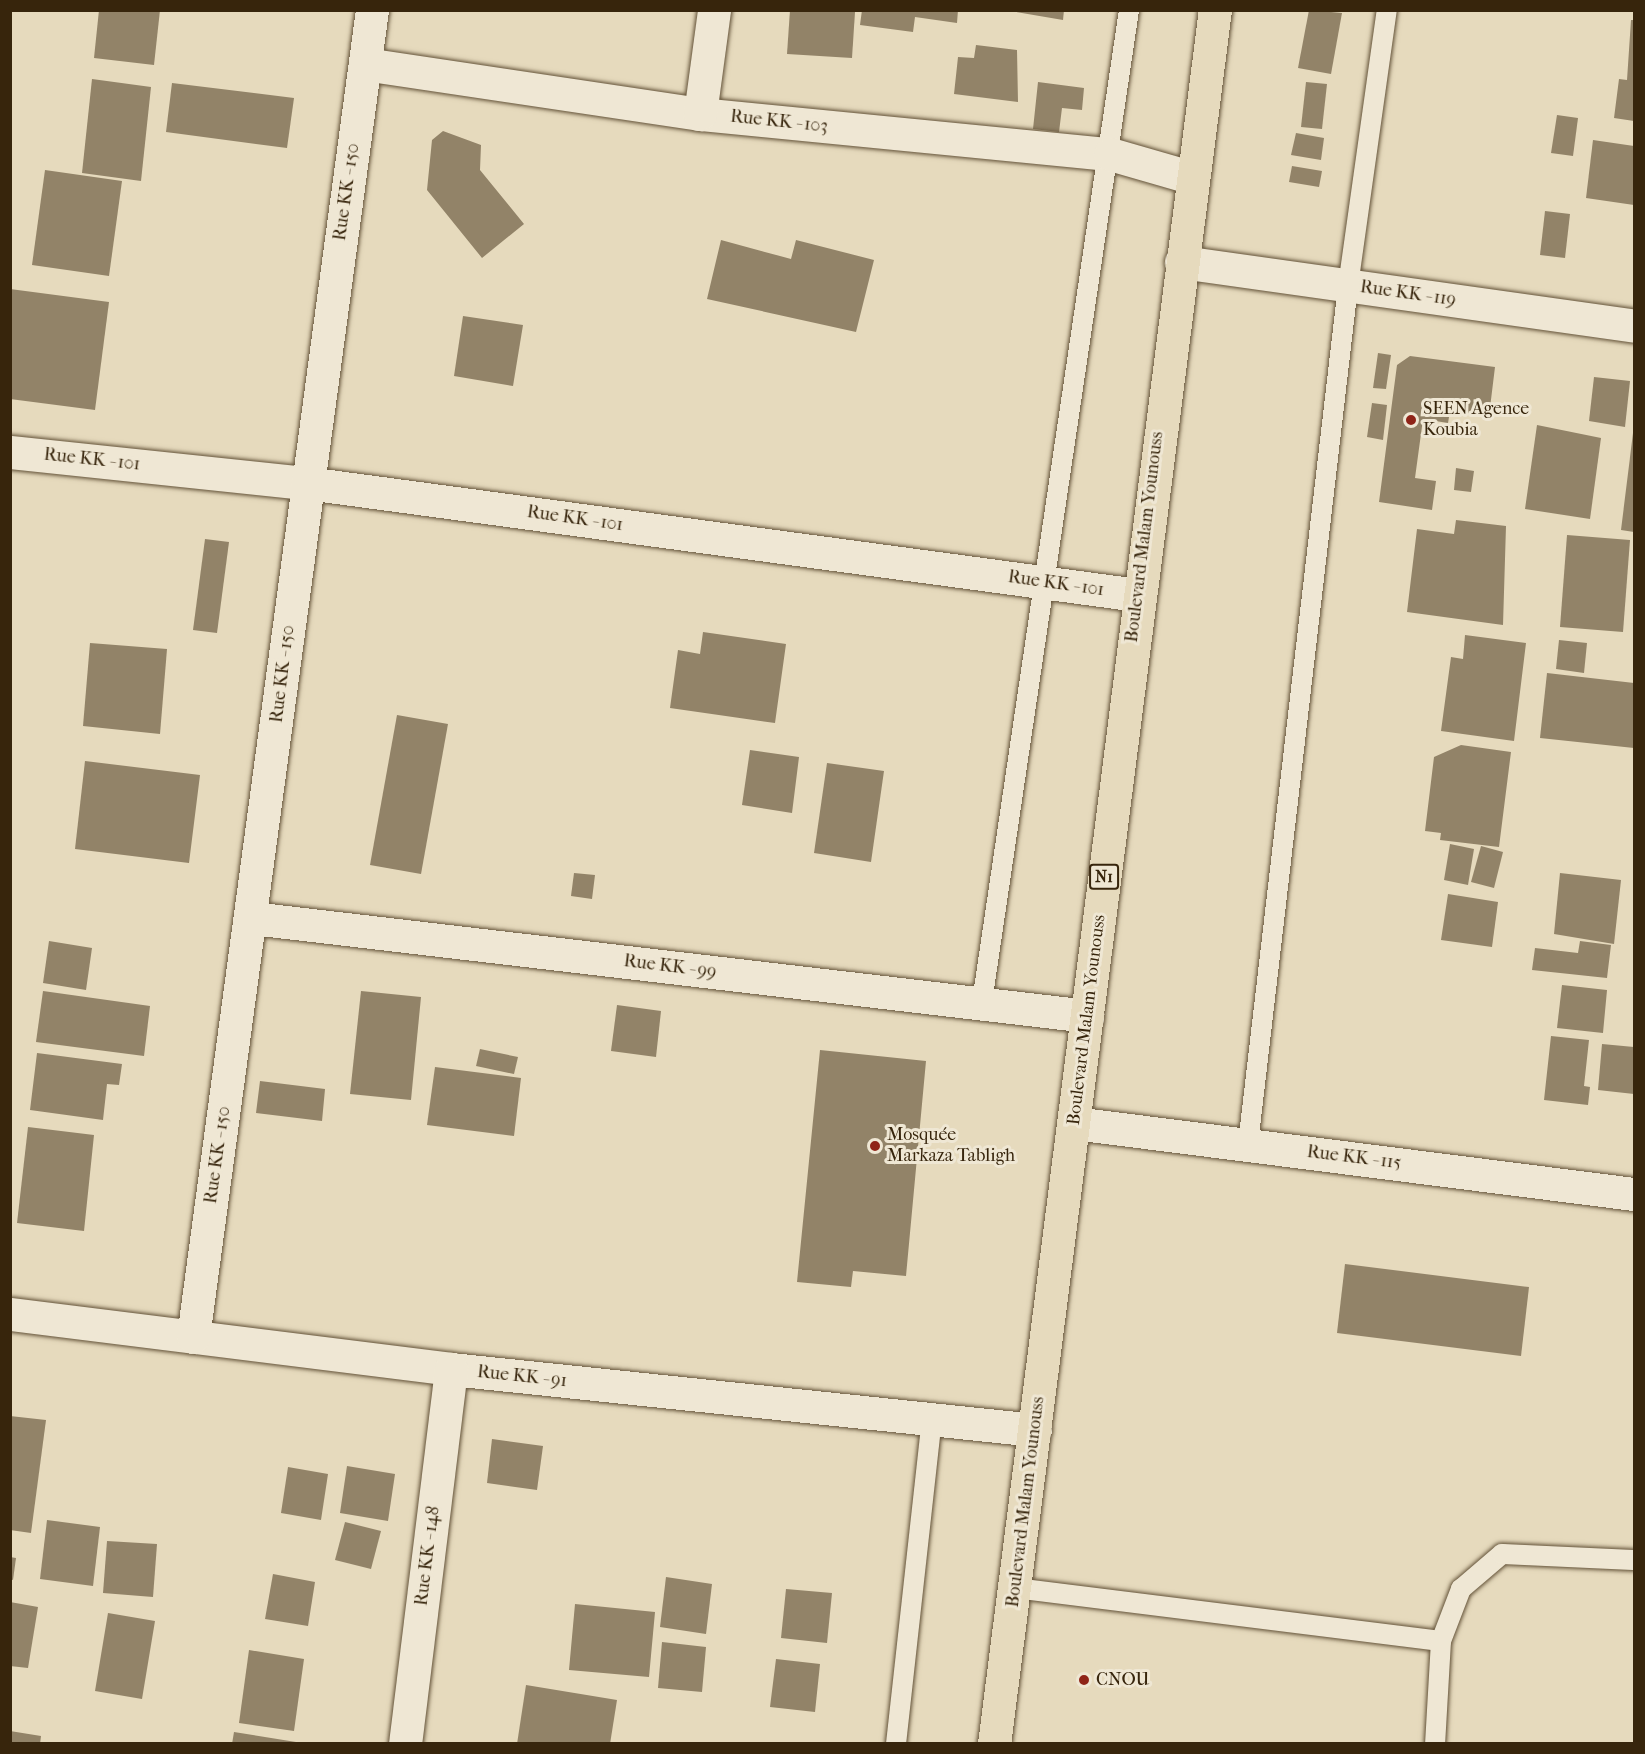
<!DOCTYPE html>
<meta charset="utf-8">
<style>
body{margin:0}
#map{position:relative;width:1645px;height:1754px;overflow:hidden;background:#e6dabd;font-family:"IM FELL French Canon",serif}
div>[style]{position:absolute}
.building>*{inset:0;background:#928368}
.roads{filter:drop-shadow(0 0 2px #635238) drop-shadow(0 0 2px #635238)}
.service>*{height:20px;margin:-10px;padding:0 10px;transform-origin:10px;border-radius:10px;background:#efe7d4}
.minor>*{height:33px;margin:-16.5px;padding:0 16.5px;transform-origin:16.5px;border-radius:16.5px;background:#efe7d4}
.primary>*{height:33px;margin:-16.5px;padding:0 16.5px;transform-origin:16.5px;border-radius:16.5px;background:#e6dabd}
.dots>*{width:16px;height:16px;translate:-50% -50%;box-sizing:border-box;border:3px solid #efe7d4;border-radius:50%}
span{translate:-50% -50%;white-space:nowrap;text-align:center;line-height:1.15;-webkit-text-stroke:6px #efe7d4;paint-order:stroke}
.shield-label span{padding:2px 4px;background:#efe7d4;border:2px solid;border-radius:4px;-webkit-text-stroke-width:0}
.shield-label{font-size:16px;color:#37250c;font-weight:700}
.street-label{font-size:18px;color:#37250c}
.poi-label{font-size:18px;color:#37250c}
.left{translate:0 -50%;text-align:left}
.frame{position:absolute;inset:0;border:12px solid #37250c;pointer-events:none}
</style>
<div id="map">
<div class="building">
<i style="clip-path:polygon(99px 10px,160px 10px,154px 65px,94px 58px)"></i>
<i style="clip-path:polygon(790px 10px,855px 12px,852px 58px,787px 54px)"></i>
<i style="clip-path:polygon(862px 10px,958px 10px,957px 23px,915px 17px,913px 32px,860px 25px)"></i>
<i style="clip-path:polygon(1004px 10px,1064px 10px,1063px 20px)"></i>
<i style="clip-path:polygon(1309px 10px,1342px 13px,1331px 74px,1298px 68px)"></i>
<i style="clip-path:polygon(1631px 20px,1634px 20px,1634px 121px,1614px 118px,1619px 79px,1627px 80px)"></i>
<i style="clip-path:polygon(976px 45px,1017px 50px,1018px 102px,954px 94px,958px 57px,974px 58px)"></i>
<i style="clip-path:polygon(92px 79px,151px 87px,141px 181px,82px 173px)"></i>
<i style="clip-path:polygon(1038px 82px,1084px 88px,1082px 110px,1062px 108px,1059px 132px,1033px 129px)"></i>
<i style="clip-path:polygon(1306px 82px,1327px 84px,1322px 129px,1301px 127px)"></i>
<i style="clip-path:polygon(172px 83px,294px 98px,287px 148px,166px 132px)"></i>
<i style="clip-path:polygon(1557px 115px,1578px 118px,1573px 156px,1551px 153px)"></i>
<i style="clip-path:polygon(443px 131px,481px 145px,480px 170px,524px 224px,482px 258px,427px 190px,432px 140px)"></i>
<i style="clip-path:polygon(1296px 133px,1324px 138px,1321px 160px,1291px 155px)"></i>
<i style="clip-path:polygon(1593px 140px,1634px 146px,1634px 205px,1586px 198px)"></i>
<i style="clip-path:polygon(1292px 166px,1322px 171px,1319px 187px,1289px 182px)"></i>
<i style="clip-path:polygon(45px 170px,122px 181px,109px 276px,32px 265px)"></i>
<i style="clip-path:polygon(1545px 211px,1570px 214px,1565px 258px,1540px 255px)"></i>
<i style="clip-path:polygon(721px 240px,791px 259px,796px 240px,874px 260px,856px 332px,707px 299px)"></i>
<i style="clip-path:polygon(10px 289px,109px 302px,95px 410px,10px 399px)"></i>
<i style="clip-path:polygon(463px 316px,523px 325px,513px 386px,454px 376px)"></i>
<i style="clip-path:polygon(1378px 353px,1391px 355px,1386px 389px,1373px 388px)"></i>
<i style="clip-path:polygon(1410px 356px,1495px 367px,1489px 416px,1450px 411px,1448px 423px,1423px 419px,1415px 478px,1436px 481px,1432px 510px,1379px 502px,1397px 365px)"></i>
<i style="clip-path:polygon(1594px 377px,1630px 381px,1625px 427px,1589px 421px)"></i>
<i style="clip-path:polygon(1372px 403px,1387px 405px,1383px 440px,1367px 437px)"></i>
<i style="clip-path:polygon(1537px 425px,1601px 438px,1590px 519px,1525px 509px)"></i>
<i style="clip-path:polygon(1633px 433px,1634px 433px,1634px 532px,1621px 530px)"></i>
<i style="clip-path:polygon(1456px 468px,1474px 471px,1471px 492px,1454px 490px)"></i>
<i style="clip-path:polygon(1456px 520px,1506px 526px,1503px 625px,1407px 612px,1417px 529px,1454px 534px)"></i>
<i style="clip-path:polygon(1567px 535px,1630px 540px,1623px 632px,1560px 627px)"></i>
<i style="clip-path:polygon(205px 539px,229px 542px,217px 633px,193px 630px)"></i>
<i style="clip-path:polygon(703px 632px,786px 644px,775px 723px,670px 708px,678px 650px,700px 654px)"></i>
<i style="clip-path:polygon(1465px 635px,1526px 643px,1514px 741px,1441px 731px,1451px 657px,1463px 659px)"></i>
<i style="clip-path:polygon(1559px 640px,1587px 643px,1584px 673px,1556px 669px)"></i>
<i style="clip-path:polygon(90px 643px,167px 649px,160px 734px,83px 726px)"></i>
<i style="clip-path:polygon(1547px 673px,1634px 683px,1634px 748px,1540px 738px)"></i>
<i style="clip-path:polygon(397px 715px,448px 724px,421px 874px,370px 865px)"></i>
<i style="clip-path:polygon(1461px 745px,1511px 752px,1499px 847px,1440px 840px,1441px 833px,1425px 831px,1434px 757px)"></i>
<i style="clip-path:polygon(750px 750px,799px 757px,792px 813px,742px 805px)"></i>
<i style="clip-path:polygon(85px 761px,200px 775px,189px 863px,75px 849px)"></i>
<i style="clip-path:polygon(827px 763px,884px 771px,871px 862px,814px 853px)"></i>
<i style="clip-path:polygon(1450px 844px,1474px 849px,1468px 885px,1444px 880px)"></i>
<i style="clip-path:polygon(1481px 846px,1503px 852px,1494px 888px,1471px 882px)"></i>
<i style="clip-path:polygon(574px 873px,595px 875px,592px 899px,571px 896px)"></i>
<i style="clip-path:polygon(1560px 873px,1621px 880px,1614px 944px,1554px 934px)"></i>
<i style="clip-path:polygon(1448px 894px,1498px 902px,1492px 947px,1441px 940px)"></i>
<i style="clip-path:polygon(49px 941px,92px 948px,86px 990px,43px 983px)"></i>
<i style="clip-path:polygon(1580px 941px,1611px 945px,1607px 978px,1532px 970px,1535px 948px,1578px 953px)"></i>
<i style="clip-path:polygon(1562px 985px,1607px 990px,1603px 1033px,1557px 1028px)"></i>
<i style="clip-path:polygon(43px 991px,150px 1006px,144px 1056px,36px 1042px)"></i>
<i style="clip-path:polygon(361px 991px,421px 997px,411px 1100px,350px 1094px)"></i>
<i style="clip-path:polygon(617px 1005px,661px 1011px,656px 1057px,611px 1051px)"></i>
<i style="clip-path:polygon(1551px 1036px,1589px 1040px,1584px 1086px,1590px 1087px,1588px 1105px,1544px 1100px)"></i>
<i style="clip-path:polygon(1602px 1044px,1634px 1047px,1634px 1094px,1598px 1090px)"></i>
<i style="clip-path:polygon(480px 1049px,518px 1057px,514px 1074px,476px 1066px)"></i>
<i style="clip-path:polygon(820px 1050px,926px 1061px,906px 1276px,853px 1271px,851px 1287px,797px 1282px)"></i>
<i style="clip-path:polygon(37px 1053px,122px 1064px,119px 1085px,107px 1084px,103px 1120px,30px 1110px)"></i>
<i style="clip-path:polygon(435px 1067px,521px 1078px,514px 1136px,427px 1125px)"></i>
<i style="clip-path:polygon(260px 1081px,325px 1089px,322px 1121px,256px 1113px)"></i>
<i style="clip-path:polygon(28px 1127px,94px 1135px,84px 1231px,17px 1223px)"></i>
<i style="clip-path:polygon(1345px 1264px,1529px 1287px,1521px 1356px,1337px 1333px)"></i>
<i style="clip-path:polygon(10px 1416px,46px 1420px,31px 1533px,10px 1530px)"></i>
<i style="clip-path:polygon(492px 1439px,543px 1446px,537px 1490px,487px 1483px)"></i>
<i style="clip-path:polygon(347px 1466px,395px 1474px,388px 1521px,340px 1513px)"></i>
<i style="clip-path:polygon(288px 1467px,328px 1474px,321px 1520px,281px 1513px)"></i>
<i style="clip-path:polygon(47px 1520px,100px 1527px,93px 1586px,40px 1579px)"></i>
<i style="clip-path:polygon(345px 1522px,381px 1531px,371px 1569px,335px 1560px)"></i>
<i style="clip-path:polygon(107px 1541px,157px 1544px,153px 1597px,103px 1593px)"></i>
<i style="clip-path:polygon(10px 1557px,16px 1558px,13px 1580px,10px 1579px)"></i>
<i style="clip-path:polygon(273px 1574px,315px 1582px,308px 1626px,265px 1619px)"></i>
<i style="clip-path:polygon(666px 1577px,712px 1584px,706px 1634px,660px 1627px)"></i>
<i style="clip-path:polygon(786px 1589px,832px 1593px,827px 1643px,781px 1638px)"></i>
<i style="clip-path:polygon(10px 1602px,38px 1607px,28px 1668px,10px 1666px)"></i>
<i style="clip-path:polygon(575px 1604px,655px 1612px,649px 1677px,569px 1670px)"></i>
<i style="clip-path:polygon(108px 1613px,155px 1621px,142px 1699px,95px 1691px)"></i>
<i style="clip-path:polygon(662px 1642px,706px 1647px,702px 1692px,658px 1688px)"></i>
<i style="clip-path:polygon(249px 1650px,304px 1659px,294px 1731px,239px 1723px)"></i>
<i style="clip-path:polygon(776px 1659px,820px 1664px,815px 1712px,770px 1707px)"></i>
<i style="clip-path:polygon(526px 1685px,617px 1700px,610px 1744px,517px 1744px)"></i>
<i style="clip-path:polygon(10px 1731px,41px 1736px,40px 1744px,10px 1744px)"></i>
<i style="clip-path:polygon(234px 1732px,296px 1742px,296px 1744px,232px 1744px)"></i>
</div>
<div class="roads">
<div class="service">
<i style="left:982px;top:1002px;width:1003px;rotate:-81.57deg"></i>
<i style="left:1248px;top:1144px;width:864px;rotate:-83.35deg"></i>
<i style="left:1348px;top:286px;width:279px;rotate:-82deg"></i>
<i style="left:1015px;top:1588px;width:429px;rotate:7.1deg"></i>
<i style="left:1441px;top:1641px;width:103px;rotate:93.3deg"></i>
<i style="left:1441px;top:1641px;width:56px;rotate:-69deg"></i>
<i style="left:1461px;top:1589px;width:54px;rotate:-40.5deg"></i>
<i style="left:1502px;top:1554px;width:132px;rotate:2.6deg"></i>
<i style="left:896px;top:1744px;width:327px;rotate:-83.7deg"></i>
</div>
<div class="minor">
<i style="left:365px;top:64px;width:339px;rotate:8.5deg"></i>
<i style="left:700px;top:114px;width:412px;rotate:5.6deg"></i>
<i style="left:1110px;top:154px;width:86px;rotate:16.1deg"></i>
<i style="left:700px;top:114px;width:105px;rotate:-82.3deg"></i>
<i style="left:1181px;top:262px;width:457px;rotate:8deg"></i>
<i style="left:10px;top:452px;width:299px;rotate:6deg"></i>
<i style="left:307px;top:483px;width:839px;rotate:7.68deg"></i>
<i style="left:252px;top:918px;width:841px;rotate:6.69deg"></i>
<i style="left:1074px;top:1123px;width:564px;rotate:7.23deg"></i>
<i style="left:10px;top:1314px;width:444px;rotate:7.1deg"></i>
<i style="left:451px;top:1369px;width:587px;rotate:5.96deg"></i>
<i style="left:193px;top:1337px;width:1339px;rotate:-82.32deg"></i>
<i style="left:405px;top:1744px;width:378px;rotate:-83deg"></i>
</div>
<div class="primary">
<i style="left:994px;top:1744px;width:1748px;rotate:-82.74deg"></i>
</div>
</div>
<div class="dots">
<i style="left:1411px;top:420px;background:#8f2418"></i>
<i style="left:875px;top:1146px;background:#8f2418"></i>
<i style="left:1084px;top:1680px;background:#8f2418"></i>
</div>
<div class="shield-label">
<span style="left:1104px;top:877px">N1</span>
</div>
<div class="street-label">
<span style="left:779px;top:122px;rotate:6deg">Rue KK - 103</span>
<span style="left:347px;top:192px;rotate:-82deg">Rue KK - 150</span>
<span style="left:1408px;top:294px;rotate:8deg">Rue KK - 119</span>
<span style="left:92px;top:460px;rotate:6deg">Rue KK - 101</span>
<span style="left:575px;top:519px;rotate:8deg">Rue KK - 101</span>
<span style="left:1145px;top:537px;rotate:-83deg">Boulevard Malam Younouss</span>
<span style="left:1056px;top:584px;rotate:8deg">Rue KK - 101</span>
<span style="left:283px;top:674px;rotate:-83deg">Rue KK - 150</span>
<span style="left:670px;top:967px;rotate:7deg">Rue KK - 99</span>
<span style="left:1087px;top:1020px;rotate:-83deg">Boulevard Malam Younouss</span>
<span style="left:218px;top:1155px;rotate:-82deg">Rue KK - 150</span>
<span style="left:1354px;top:1158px;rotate:7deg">Rue KK - 115</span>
<span style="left:522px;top:1377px;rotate:6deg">Rue KK - 91</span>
<span style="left:1026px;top:1502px;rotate:-83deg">Boulevard Malam Younouss</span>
<span style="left:428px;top:1556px;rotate:-83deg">Rue KK - 148</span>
</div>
<div class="poi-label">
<span class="left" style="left:1423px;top:420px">SEEN Agence<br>Koubia</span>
<span class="left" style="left:887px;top:1146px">Mosquée<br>Markaza Tabligh</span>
<span class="left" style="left:1096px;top:1680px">CNOU</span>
</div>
<div class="frame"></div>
</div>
